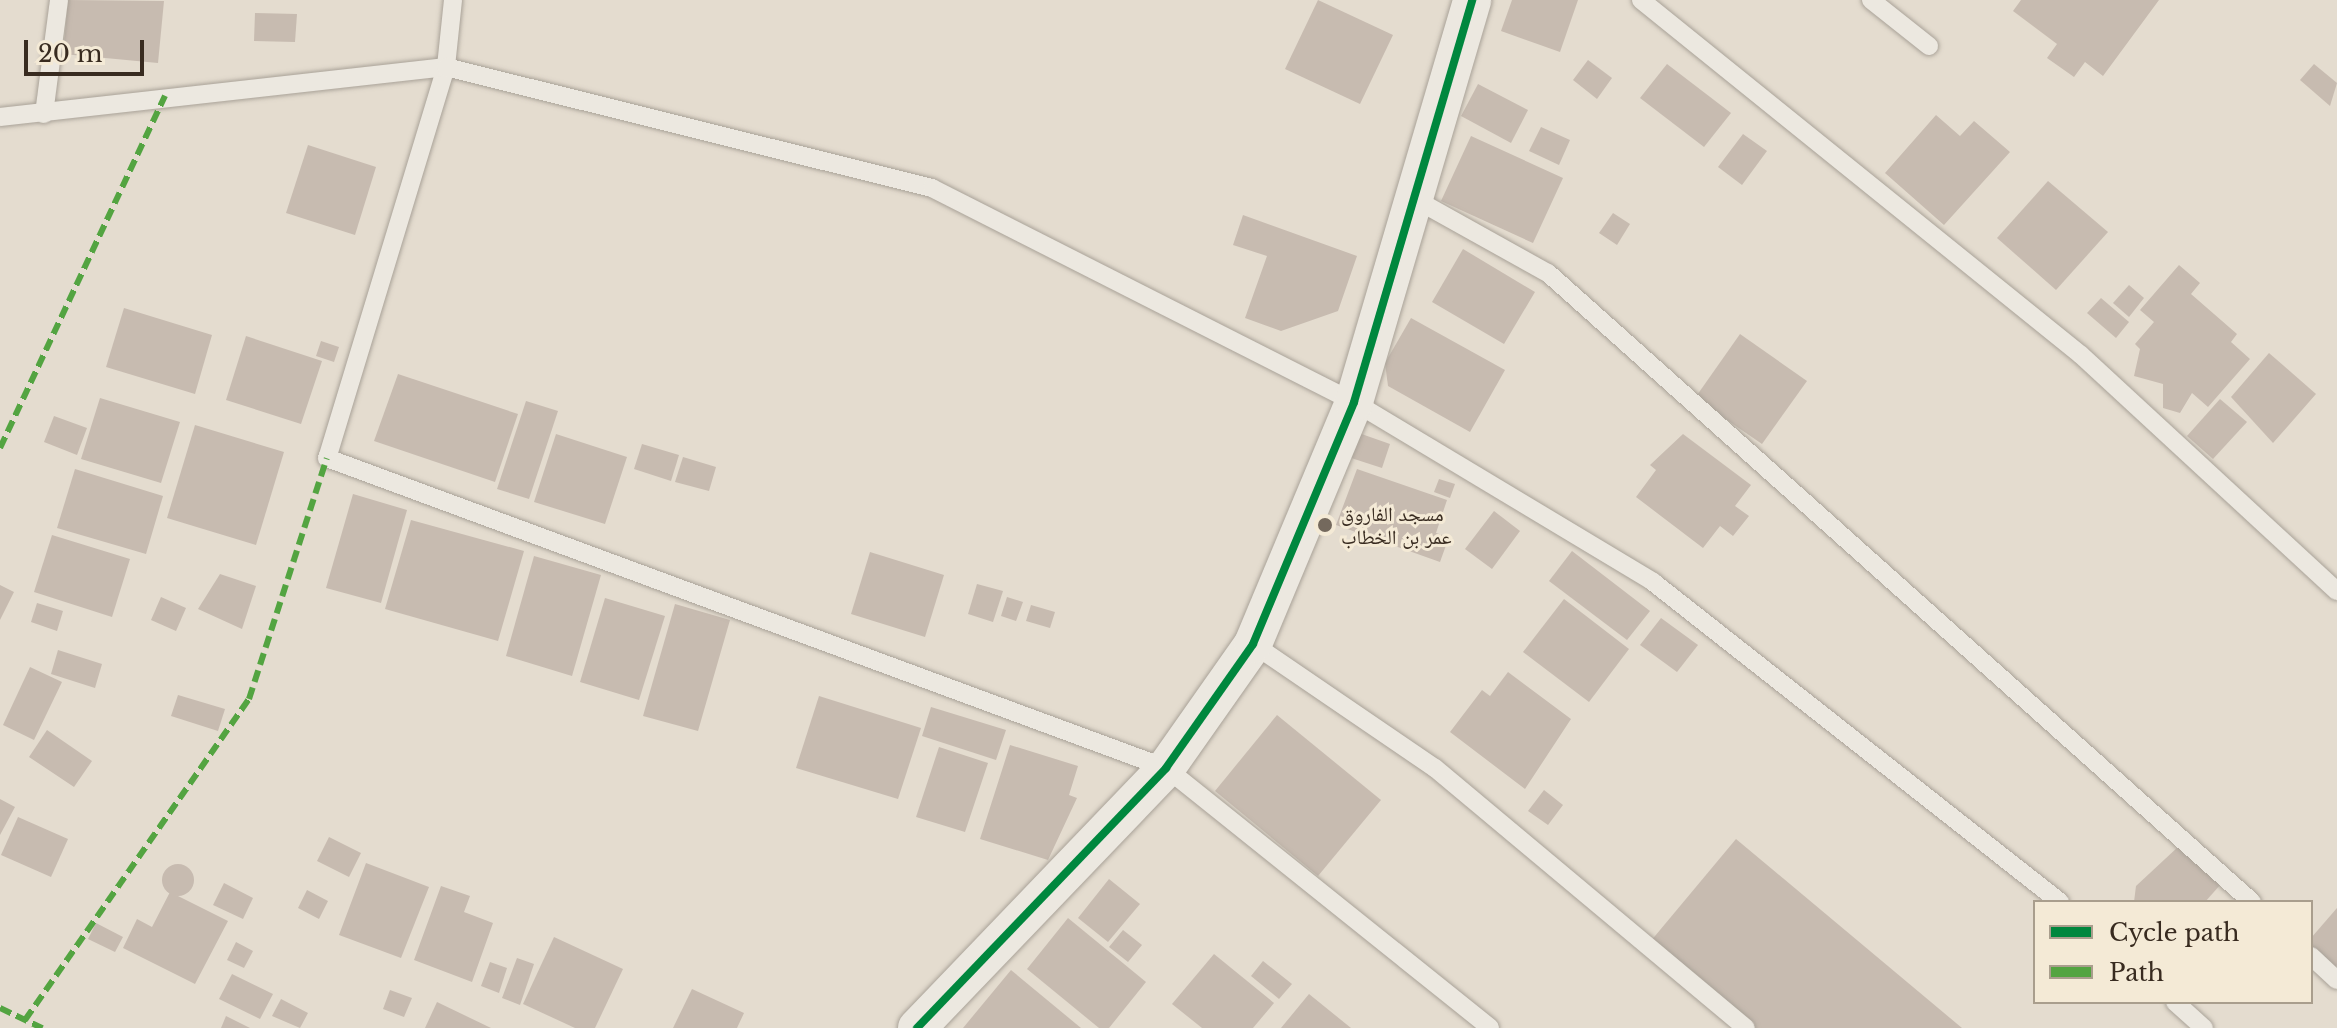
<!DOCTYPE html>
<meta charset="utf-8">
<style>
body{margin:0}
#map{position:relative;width:2337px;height:1028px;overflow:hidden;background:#e4dccf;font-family:"Libre Baskerville","Noto Naskh Arabic",serif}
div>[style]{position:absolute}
.building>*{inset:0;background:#c7bbb0}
.round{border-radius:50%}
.roads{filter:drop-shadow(0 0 2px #a9a298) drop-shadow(0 0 2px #a9a298)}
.service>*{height:18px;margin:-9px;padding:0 9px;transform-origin:9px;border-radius:9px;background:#ece8e0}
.minor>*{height:38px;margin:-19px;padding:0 19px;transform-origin:19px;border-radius:19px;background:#ece8e0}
.quiet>*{height:6px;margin-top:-3px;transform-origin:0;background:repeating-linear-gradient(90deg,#53a441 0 12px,transparent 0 18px)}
.cycleway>*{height:8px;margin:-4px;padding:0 4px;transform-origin:4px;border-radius:4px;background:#00873e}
.dots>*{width:22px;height:22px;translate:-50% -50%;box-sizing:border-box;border:4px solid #f4ead6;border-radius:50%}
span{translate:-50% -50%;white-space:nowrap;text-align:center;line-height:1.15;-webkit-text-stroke:6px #f4ead6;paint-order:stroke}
.poi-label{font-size:20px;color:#382b20}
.left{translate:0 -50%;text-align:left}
.legend{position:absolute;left:2033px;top:900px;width:280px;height:104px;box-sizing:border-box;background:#f4ead6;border:2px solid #a99e8d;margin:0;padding:10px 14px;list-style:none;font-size:24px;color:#382b20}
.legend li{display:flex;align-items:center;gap:16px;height:40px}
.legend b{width:40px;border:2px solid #a99e8d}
.scale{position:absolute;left:24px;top:40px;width:120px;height:36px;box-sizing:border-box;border:4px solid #382b20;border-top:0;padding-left:10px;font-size:24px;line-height:28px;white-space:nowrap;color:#382b20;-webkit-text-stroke:6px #f4ead6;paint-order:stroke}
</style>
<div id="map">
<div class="building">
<i style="clip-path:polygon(68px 0,164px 1px,158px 63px,63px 54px)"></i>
<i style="clip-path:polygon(1318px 0,1393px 35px,1360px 104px,1285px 69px)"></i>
<i style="clip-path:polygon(1512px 0,1578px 0,1560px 52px,1501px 31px)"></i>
<i style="clip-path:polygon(2021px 0,2159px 0,2103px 76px,2085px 62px,2074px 77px,2047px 58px,2057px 44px,2013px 11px)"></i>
<i style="clip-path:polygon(255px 13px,297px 14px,295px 42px,254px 41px)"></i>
<i style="clip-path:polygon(1588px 60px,1612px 78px,1597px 99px,1573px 80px)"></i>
<i style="clip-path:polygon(1667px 64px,1731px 113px,1704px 147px,1640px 98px)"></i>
<i style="clip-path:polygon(2314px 64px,2337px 83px,2330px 106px,2300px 80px)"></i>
<i style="clip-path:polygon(1478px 84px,1528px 110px,1511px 143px,1461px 116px)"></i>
<i style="clip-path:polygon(1936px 115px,1960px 136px,1974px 121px,2010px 152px,1944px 225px,1885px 173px)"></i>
<i style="clip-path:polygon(1541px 127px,1570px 140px,1559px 165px,1529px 151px)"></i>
<i style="clip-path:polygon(1743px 134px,1767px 151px,1742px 185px,1718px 167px)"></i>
<i style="clip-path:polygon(1471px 136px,1563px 178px,1533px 243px,1441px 201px)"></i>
<i style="clip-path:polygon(308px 145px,376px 167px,355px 235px,286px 213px)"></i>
<i style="clip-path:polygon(2048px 181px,2108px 232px,2056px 290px,1997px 238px)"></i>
<i style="clip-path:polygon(1613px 213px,1630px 224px,1617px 245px,1599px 233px)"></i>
<i style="clip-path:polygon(1243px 215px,1357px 256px,1338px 311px,1281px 331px,1245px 318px,1267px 256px,1233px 245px)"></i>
<i style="clip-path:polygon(1463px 249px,1535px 292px,1504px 344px,1432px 302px)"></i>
<i style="clip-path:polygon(2179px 265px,2200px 283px,2191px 294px,2237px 334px,2231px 342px,2250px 359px,2208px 407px,2192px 393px,2180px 413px,2163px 408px,2163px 384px,2134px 376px,2140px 349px,2135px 344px,2154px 322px,2140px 310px)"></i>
<i style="clip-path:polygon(2129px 285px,2144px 298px,2129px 317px,2113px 303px)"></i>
<i style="clip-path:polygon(2101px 298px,2129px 322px,2116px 338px,2087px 313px)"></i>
<i style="clip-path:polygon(124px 308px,212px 335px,195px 394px,106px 367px)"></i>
<i style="clip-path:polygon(1411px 318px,1505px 370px,1470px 432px,1388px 386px,1385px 363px)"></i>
<i style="clip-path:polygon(1740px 334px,1807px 381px,1762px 444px,1695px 398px)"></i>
<i style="clip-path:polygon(246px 336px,322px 361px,301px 424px,226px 400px)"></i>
<i style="clip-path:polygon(321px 341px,339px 347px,334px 362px,316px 356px)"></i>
<i style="clip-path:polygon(2269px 353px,2316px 394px,2273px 443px,2231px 397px)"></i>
<i style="clip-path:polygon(398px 374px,518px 414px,495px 482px,374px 441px)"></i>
<i style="clip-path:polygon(100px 398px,180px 422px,161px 483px,81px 459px)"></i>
<i style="clip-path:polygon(2220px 399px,2247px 422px,2213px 459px,2187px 436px)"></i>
<i style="clip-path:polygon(526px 401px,558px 411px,529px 499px,497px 489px)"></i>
<i style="clip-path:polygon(54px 416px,87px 428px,77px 455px,44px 442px)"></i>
<i style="clip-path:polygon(195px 425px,284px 452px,256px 545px,167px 518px)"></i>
<i style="clip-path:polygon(1353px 431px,1390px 444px,1382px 468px,1345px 456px)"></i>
<i style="clip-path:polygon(556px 434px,627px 457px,605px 524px,534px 502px)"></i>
<i style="clip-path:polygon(1683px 434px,1751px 485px,1735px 506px,1749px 516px,1733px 536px,1720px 526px,1703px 548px,1636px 497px,1656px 470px,1650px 465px)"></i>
<i style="clip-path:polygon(642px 444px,679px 455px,671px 481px,634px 469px)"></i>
<i style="clip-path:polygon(683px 457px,716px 467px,709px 491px,675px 482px)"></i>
<i style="clip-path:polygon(75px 469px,163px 496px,146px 554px,57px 528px)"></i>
<i style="clip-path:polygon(1357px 469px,1447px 500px,1436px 533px,1449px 537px,1440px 562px,1336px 525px)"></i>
<i style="clip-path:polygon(1439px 479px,1455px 484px,1450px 498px,1434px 492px)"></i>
<i style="clip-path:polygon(353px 494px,407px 510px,381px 603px,326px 588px)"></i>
<i style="clip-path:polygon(1494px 511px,1520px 531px,1492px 569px,1465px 549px)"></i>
<i style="clip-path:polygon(411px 520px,524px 551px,498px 641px,385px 609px)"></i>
<i style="clip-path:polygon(52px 535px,130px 559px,112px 617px,34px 592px)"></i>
<i style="clip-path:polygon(1572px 551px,1650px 611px,1627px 640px,1549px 581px)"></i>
<i style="clip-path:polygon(870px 552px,944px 575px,925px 637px,851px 614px)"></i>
<i style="clip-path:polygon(534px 556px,601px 575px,572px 676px,506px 656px)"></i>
<i style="clip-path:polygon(220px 574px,256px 586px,242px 629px,198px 609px)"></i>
<i style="clip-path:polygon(977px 584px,1003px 591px,993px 622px,968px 614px)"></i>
<i style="clip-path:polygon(0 585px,14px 592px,0 620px)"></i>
<i style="clip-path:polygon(161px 597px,186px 608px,176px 631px,151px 620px)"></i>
<i style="clip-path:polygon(1007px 597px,1023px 602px,1016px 621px,1001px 616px)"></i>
<i style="clip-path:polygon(605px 598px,665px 616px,639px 700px,580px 682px)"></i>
<i style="clip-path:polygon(1564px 599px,1629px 649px,1589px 702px,1523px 652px)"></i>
<i style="clip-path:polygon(37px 603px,63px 611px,57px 631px,31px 622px)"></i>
<i style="clip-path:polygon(675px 604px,730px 620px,698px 731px,643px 716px)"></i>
<i style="clip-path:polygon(1031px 605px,1055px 612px,1050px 628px,1026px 621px)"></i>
<i style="clip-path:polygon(1661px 618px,1698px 645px,1677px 672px,1640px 645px)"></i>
<i style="clip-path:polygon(58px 650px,102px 664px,95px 688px,51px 674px)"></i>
<i style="clip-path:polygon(30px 667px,62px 682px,34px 740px,3px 725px)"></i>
<i style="clip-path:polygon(1508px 672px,1571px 719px,1525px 789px,1450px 732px,1482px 690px,1490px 696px)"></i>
<i style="clip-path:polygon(178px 695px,225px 709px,218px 731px,171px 716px)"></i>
<i style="clip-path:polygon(819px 696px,921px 728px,898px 799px,796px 768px)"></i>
<i style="clip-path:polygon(931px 707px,1006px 730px,996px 760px,922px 736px)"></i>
<i style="clip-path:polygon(1277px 715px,1381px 800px,1318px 876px,1215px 791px)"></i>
<i style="clip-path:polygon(47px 730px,92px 761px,74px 787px,29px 757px)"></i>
<i style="clip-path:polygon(1010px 745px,1078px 766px,1069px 795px,1077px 798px,1048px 860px,980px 839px)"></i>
<i style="clip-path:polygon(939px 747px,988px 763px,965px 832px,916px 817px)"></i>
<i style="clip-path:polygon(1544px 790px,1563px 805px,1548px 825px,1528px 811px)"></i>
<i style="clip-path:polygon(0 799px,15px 807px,0 835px)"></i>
<i style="clip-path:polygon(18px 817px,68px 839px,51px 877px,1px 855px)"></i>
<i style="clip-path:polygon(329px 837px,361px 853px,349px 877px,317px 861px)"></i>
<i style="clip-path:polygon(1736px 839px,1962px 1028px,1754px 1028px,1650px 942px)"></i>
<i style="clip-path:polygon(2179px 846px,2221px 884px,2205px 902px,2134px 902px,2136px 886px)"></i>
<i style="clip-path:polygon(366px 863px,429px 887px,401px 958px,339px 935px)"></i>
<i class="round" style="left:162px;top:864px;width:32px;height:32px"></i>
<i style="clip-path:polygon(1109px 879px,1140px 904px,1108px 942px,1078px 918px)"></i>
<i style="clip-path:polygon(224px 883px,253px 898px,243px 919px,213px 905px)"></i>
<i style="clip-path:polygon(441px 886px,470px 896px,464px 912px,493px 923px,472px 982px,414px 960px)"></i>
<i style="clip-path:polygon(307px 890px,328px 901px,319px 919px,298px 908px)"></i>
<i style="clip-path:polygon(170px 892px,228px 921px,195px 984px,123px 948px,137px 919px,152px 927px)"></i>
<i style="clip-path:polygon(2337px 908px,2337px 965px,2335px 968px,2311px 947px,2311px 938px)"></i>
<i style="clip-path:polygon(1068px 918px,1146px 982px,1109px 1028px,1099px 1028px,1027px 969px)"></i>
<i style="clip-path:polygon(96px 923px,123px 937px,115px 952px,88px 939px)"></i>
<i style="clip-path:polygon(1123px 930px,1142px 945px,1128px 962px,1109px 947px)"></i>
<i style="clip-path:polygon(554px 937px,623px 969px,595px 1028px,575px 1028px,523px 1004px)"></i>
<i style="clip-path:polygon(236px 942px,253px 951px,244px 968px,227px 960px)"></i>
<i style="clip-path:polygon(1214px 954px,1274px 1003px,1253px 1028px,1202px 1028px,1172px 1004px)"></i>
<i style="clip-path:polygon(517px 958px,534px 964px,520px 1005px,502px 998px)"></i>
<i style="clip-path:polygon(1263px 961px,1292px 984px,1279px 999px,1251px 976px)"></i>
<i style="clip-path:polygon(490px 962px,507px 968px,499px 993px,481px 986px)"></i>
<i style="clip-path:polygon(1011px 970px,1081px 1028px,963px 1028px)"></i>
<i style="clip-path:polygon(232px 974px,273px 994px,260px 1019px,219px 999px)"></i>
<i style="clip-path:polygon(692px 989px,744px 1013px,737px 1028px,673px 1028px)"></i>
<i style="clip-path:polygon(390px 990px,412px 998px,404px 1017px,383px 1009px)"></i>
<i style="clip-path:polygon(1309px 994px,1351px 1028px,1281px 1028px)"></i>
<i style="clip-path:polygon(281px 999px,308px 1013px,300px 1028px,272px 1016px)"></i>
<i style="clip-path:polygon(437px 1002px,491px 1028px,425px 1028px)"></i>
<i style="clip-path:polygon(226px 1016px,250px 1028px,221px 1028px)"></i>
</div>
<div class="roads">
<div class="service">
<i style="left:453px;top:0;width:67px;rotate:96deg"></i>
<i style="left:446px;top:67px;width:409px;rotate:106.9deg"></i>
<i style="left:327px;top:458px;width:894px;rotate:20.28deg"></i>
<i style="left:1166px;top:768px;width:415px;rotate:38.7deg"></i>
<i style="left:1641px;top:0;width:565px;rotate:38.9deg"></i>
<i style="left:2081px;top:355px;width:348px;rotate:42.7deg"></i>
<i style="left:1871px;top:0;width:74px;rotate:38.4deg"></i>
<i style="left:44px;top:114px;width:115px;rotate:-82.5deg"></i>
<i style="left:0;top:117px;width:449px;rotate:-6.4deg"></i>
<i style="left:446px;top:67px;width:501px;rotate:13.98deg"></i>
<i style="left:932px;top:188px;width:473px;rotate:26.9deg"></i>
<i style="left:1354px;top:402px;width:349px;rotate:31deg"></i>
<i style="left:1653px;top:582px;width:518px;rotate:38.18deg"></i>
<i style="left:1413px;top:198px;width:154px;rotate:29.1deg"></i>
<i style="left:1548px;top:273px;width:944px;rotate:41.78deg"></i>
<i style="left:1253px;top:644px;width:220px;rotate:34.3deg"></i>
<i style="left:1435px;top:768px;width:405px;rotate:39.9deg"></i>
<i style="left:2311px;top:956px;width:35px;rotate:43deg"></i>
<i style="left:2175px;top:1002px;width:39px;rotate:42deg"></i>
</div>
<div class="minor">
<i style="left:917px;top:1028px;width:360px;rotate:-46.2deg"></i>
<i style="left:1166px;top:768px;width:151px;rotate:-54.9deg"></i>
<i style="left:1253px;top:644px;width:262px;rotate:-67.3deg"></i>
<i style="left:1354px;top:402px;width:419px;rotate:-73.6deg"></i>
</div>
</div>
<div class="quiet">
<i style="left:0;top:448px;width:389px;rotate:-64.9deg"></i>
<i style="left:0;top:1008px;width:47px;rotate:25.5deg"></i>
<i style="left:25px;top:1020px;width:391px;rotate:-55.1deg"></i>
<i style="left:249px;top:699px;width:253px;rotate:-72.1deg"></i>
</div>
<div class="cycleway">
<i style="left:917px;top:1028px;width:360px;rotate:-46.2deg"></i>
<i style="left:1166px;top:768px;width:151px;rotate:-54.9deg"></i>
<i style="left:1253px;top:644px;width:262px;rotate:-67.3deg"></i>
<i style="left:1354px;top:402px;width:419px;rotate:-73.6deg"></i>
</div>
<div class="dots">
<i style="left:1325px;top:525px;background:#74695d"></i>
</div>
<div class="poi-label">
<span class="left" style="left:1341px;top:526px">مسجد الفاروق<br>عمر بن الخطاب</span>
</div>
<ul class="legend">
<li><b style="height:10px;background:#00873e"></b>Cycle path</li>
<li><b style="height:10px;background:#53a441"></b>Path</li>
</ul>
<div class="scale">20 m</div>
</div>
